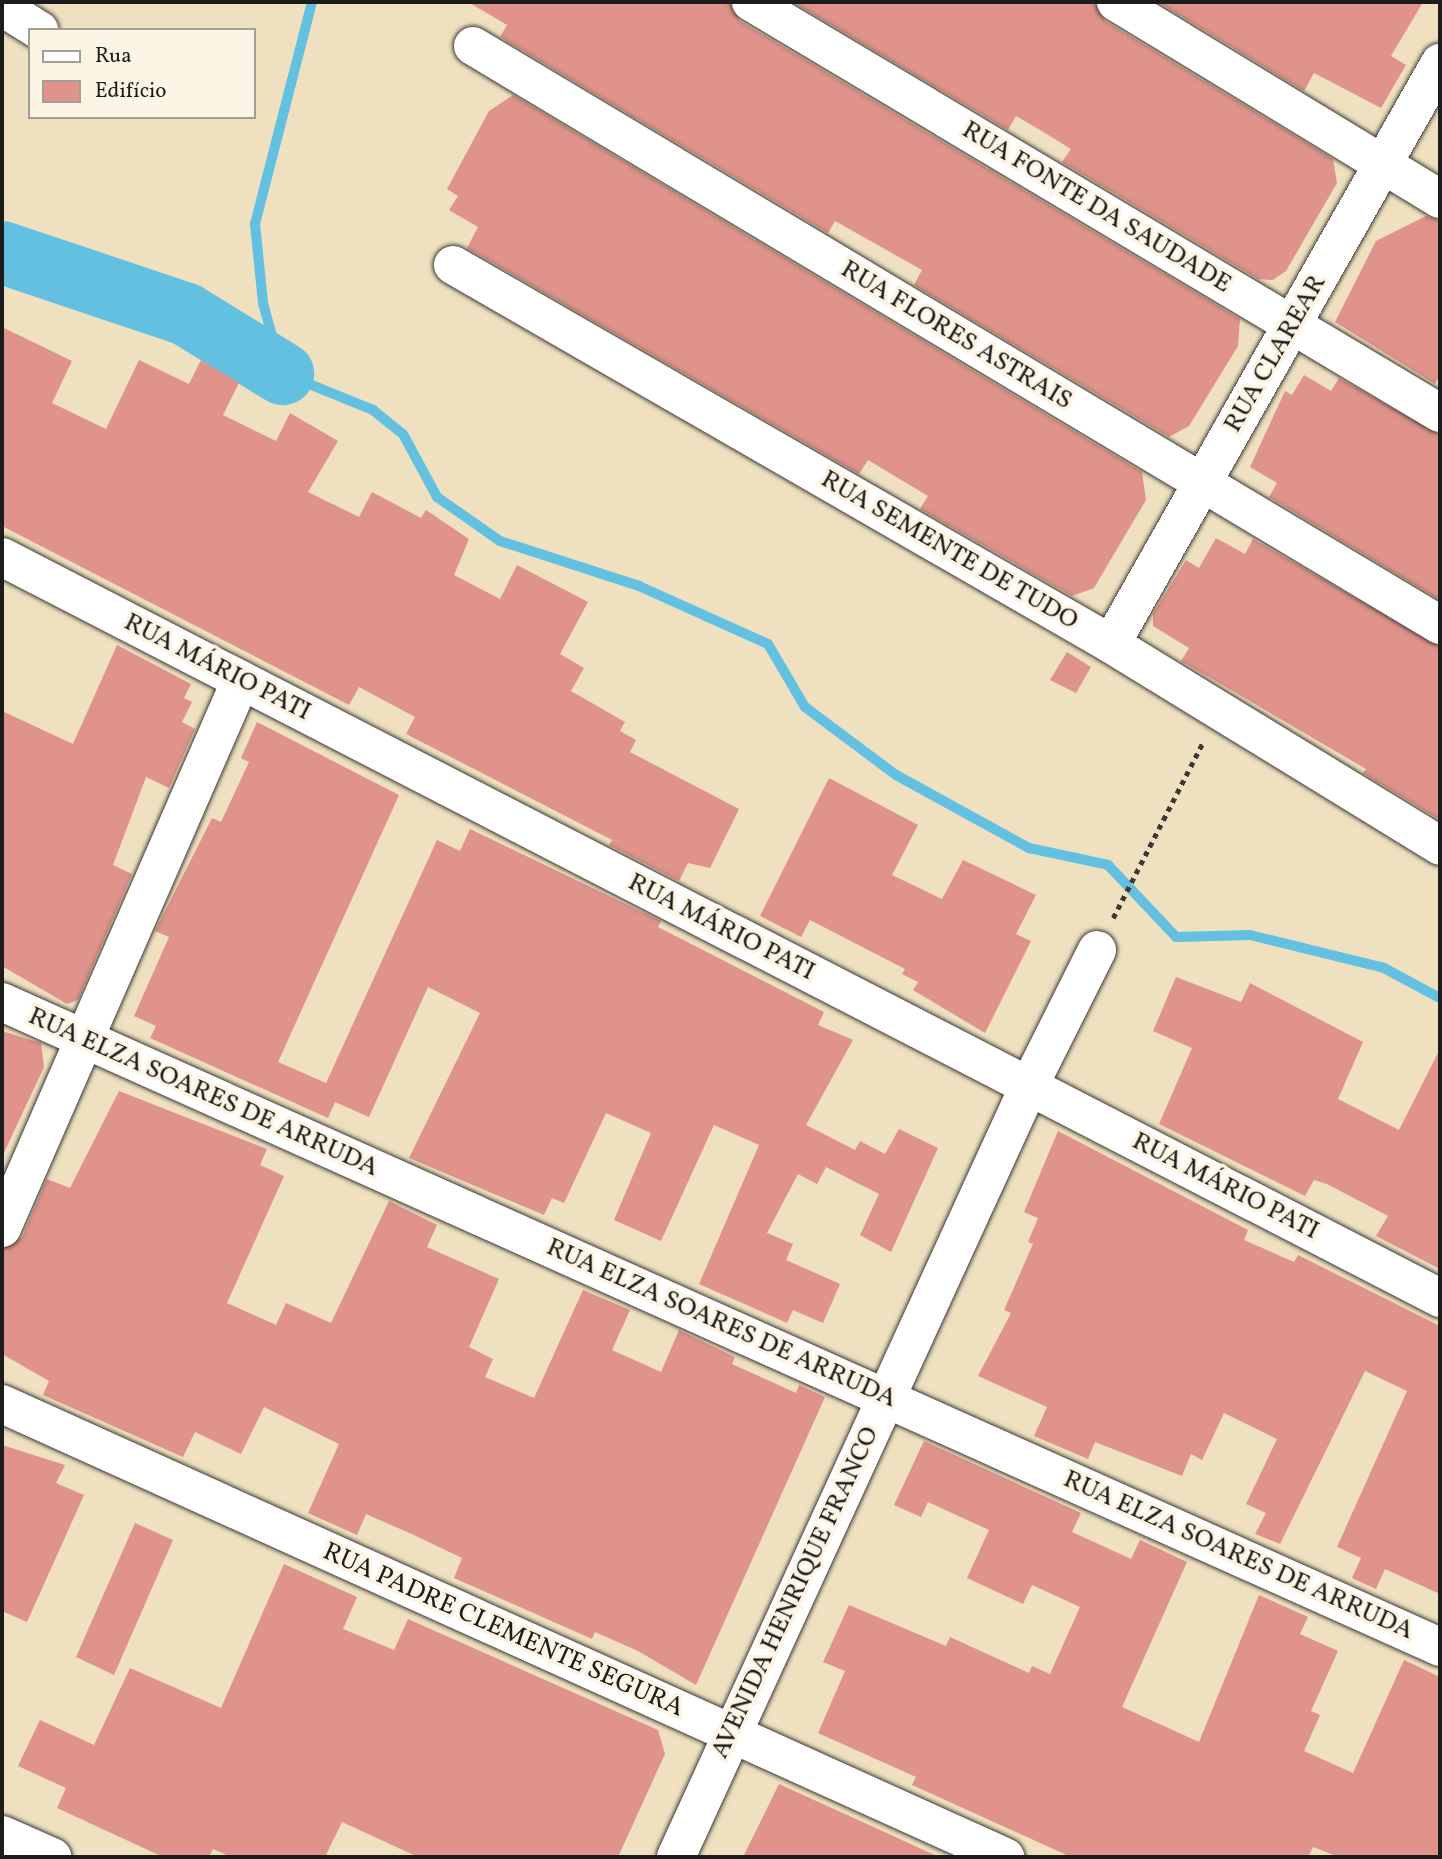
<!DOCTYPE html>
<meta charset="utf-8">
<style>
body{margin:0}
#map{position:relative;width:1442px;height:1859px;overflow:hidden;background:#efe0c0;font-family:Vollkorn,serif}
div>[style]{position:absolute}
.stream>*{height:10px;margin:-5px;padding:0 5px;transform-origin:5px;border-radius:5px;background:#63c0e1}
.river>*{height:63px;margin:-31.5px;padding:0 31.5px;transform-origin:31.5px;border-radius:31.5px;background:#63c0e1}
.building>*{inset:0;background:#df938a}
.path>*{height:4.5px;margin-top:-2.25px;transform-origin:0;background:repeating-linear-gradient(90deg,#3c3935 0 5px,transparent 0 10px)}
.roads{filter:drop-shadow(0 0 2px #3c3935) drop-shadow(0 0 2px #3c3935)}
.minor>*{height:38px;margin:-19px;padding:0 19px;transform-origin:19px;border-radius:19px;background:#fff}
.tertiary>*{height:38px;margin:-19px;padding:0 19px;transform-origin:19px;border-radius:19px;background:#fff}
span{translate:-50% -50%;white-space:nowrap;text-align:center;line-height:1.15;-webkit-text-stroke:7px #fcf5e5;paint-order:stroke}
.street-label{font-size:26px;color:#1c1c1c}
.frame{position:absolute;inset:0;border:4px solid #1c1c1c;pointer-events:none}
.legend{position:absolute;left:28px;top:28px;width:228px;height:91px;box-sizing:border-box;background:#fcf5e5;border:2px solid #a29e95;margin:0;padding:9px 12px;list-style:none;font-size:21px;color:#1c1c1c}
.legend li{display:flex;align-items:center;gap:14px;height:35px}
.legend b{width:35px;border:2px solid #a29e95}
</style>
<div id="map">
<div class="stream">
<i style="left:312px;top:2px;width:229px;rotate:104.4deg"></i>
<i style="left:255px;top:224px;width:79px;rotate:84.2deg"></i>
<i style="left:263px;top:303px;width:73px;rotate:74.8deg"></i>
<i style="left:282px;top:373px;width:98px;rotate:22.1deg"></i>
<i style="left:373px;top:410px;width:38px;rotate:39deg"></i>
<i style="left:403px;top:434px;width:72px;rotate:61.6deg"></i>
<i style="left:437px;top:497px;width:77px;rotate:34.9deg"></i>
<i style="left:500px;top:541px;width:146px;rotate:17.9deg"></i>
<i style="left:639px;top:586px;width:141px;rotate:24.2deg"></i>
<i style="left:768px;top:644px;width:73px;rotate:59.6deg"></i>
<i style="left:805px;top:707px;width:114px;rotate:36.8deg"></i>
<i style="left:896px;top:775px;width:152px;rotate:28.8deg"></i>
<i style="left:1029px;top:848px;width:81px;rotate:12.1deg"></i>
<i style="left:1108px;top:865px;width:99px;rotate:46.6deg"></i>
<i style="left:1176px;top:937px;width:74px;rotate:-1.5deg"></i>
<i style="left:1250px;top:935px;width:138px;rotate:13.8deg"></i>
<i style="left:1384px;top:968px;width:64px;rotate:28.2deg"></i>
</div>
<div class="river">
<i style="left:2px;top:252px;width:194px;rotate:18.6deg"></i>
<i style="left:186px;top:314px;width:113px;rotate:31.6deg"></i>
</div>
<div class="building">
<i style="clip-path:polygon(468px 2px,729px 2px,740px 21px,1240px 319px,1238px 346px,1189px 426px,1169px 437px,914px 285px,922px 270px,835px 221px,828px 233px,500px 37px,507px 25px)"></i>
<i style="clip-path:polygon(793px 2px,1094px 2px,1105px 21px,1333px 159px,1337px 183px,1286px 271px,1273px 280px,1258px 279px,1062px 162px,1071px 149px,1040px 130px,1016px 116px,1008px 130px)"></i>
<i style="clip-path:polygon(1158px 2px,1423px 2px,1391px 56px,1406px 65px,1381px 108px,1314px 73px,1304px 91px)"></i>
<i style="clip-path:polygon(513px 95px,1142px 472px,1146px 500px,1094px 588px,1072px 596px,920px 509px,928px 496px,868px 460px,859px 474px,467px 248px,478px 227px,449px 210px,458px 196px,447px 189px,489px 111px)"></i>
<i style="clip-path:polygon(1426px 216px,1440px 221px,1440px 375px,1435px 384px,1335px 322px,1376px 241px)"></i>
<i style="clip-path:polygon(2px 327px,72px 361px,52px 403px,106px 429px,139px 360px,189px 384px,201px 360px,239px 383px,223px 415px,276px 441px,290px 413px,338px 441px,308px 492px,359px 517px,372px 492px,421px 518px,426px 510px,469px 539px,454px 575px,500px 599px,517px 565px,588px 602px,560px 654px,584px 668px,571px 691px,625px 722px,620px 731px,636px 740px,630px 752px,739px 809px,710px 868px,688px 863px,679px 881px,609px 845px,612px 840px,406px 734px,415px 717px,359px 687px,349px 705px,2px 526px)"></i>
<i style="clip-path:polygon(1304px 375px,1331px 391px,1339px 378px,1440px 435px,1440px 600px,1269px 497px,1277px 483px,1250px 467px,1285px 391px,1292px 395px)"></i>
<i style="clip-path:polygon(1216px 538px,1245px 554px,1253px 539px,1440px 647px,1440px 820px,1363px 773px,1366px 769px,1181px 661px,1189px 648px,1153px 626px,1153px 614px,1186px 560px,1199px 568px)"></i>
<i style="clip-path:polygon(117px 645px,191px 684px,184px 698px,192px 702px,182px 722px,195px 729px,169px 788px,146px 777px,113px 865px,132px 874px,78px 1000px,67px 1004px,2px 966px,2px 711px,73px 744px)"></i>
<i style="clip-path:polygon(1067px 652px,1091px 667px,1076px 693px,1050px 680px)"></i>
<i style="clip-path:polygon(257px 722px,399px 795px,278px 1062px,326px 1083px,437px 840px,460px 851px,470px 829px,661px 921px,658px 927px,824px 1012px,818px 1025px,853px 1040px,806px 1125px,855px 1150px,860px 1141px,885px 1154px,899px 1129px,938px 1148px,891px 1252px,860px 1235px,879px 1194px,826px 1167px,817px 1184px,798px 1174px,767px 1233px,793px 1244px,786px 1260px,840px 1284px,823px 1323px,793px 1310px,787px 1323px,699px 1284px,759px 1145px,714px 1125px,661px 1241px,614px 1220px,651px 1133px,606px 1113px,564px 1203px,552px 1198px,544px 1215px,409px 1158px,480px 1013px,428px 987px,369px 1117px,335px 1102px,328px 1118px,150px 1038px,156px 1026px,134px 1016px,169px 937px,155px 931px,212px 818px,221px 822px,249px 762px,241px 758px)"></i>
<i style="clip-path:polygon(829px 778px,918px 825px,892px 875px,942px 899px,963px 860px,1036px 895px,1016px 934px,1031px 941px,985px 1033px,913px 990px,918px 982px,902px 974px,905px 969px,810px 920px,801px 937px,760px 916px)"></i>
<i style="clip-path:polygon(1176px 977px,1241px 1002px,1250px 983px,1363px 1042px,1338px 1099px,1399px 1130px,1440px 1049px,1440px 1269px,1376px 1236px,1388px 1216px,1327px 1184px,1314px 1180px,1305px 1196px,1159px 1124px,1192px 1048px,1153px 1031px)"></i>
<i style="clip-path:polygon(2px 1031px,41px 1043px,44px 1067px,2px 1157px)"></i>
<i style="clip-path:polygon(119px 1091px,267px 1149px,260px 1165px,284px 1176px,227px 1303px,276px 1325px,286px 1303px,331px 1323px,389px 1201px,437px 1225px,427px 1247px,499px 1279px,469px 1347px,493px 1359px,485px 1377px,534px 1398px,583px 1290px,630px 1310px,612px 1350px,661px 1372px,679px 1330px,735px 1357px,732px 1364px,796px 1393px,799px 1385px,825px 1397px,696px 1685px,638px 1651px,595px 1632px,592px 1639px,454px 1578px,462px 1558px,414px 1535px,366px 1514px,357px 1535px,308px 1513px,339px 1444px,264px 1407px,241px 1454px,195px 1432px,183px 1457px,43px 1395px,49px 1381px,2px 1354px,2px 1249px,22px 1237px,47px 1179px,70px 1188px)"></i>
<i style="clip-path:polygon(1058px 1131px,1248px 1230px,1244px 1240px,1294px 1262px,1298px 1255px,1440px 1326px,1440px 1594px,1385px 1569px,1376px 1589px,1352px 1578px,1361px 1558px,1337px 1547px,1407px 1391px,1365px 1371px,1280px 1544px,1255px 1534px,1266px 1513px,1246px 1504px,1277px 1439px,1224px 1413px,1202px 1460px,1191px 1454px,1182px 1476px,1095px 1442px,1088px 1459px,1034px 1436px,1047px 1407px,978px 1376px,1011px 1313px,1004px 1310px,1033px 1244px,1028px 1242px,1038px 1218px,1024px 1212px)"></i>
<i style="clip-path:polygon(924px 1441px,1081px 1513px,1072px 1532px,1131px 1559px,1140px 1540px,1187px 1562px,1122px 1707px,1199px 1742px,1259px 1595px,1308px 1617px,1300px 1634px,1338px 1651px,1311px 1711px,1320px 1715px,1304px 1751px,1353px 1773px,1404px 1660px,1440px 1677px,1440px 1857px,1339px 1857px,1313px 1847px,1308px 1857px,1071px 1857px,912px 1785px,916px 1777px,818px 1733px,845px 1671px,823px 1662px,849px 1605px,946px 1646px,950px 1637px,1029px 1673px,1032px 1666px,1050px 1674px,1080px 1607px,1032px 1585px,1023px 1604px,967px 1578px,989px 1530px,928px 1502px,921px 1517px,894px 1505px)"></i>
<i style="clip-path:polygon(2px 1445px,65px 1465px,56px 1483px,84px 1495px,27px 1622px,2px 1611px)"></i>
<i style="clip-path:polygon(135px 1523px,173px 1540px,114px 1675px,76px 1657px)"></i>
<i style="clip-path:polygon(284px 1564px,357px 1597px,343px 1629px,394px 1650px,408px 1619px,658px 1730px,665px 1754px,618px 1857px,418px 1857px,342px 1822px,325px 1857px,231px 1857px,213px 1849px,209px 1857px,163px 1857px,57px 1808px,66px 1788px,18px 1766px,40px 1720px,94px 1745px,130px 1668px,221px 1708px)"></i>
<i style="clip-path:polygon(779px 1784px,867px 1824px,939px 1857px,743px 1857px)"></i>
</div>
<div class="path">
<i style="left:1113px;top:918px;width:198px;rotate:-62.9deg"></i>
</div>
<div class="roads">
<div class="minor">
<i style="left:751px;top:2px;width:802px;rotate:30.82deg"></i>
<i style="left:1116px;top:2px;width:379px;rotate:31.3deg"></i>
<i style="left:2px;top:7px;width:44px;rotate:31.9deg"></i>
<i style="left:473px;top:46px;width:1127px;rotate:30.91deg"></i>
<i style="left:453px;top:265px;width:759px;rotate:29.94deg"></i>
<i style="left:1111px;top:644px;width:386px;rotate:31.5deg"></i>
<i style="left:2px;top:557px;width:1618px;rotate:27.26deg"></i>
<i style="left:1111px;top:644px;width:668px;rotate:-60.48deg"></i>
<i style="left:2px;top:1002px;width:1576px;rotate:24.16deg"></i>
<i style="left:2px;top:1228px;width:598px;rotate:-66.44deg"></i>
<i style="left:2px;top:1404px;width:1101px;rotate:24.31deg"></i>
<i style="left:676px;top:1857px;width:848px;rotate:-65.4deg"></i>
<i style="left:1029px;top:1086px;width:152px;rotate:-63.4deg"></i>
</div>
<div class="tertiary">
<i style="left:2px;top:1835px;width:55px;rotate:23.7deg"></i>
</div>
</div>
<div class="street-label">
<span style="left:1096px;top:208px;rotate:31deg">RUA FONTE DA SAUDADE</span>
<span style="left:956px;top:336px;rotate:31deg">RUA FLORES ASTRAIS</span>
<span style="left:1276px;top:354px;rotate:-60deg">RUA CLAREAR</span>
<span style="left:949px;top:551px;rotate:30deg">RUA SEMENTE DE TUDO</span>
<span style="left:217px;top:668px;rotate:27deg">RUA MÁRIO PATI</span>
<span style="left:721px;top:928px;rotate:27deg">RUA MÁRIO PATI</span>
<span style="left:203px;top:1093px;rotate:24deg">RUA ELZA SOARES DE ARRUDA</span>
<span style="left:1225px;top:1187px;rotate:27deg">RUA MÁRIO PATI</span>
<span style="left:721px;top:1324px;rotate:24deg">RUA ELZA SOARES DE ARRUDA</span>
<span style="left:1238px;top:1556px;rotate:24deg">RUA ELZA SOARES DE ARRUDA</span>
<span style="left:796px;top:1593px;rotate:-65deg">AVENIDA HENRIQUE FRANCO</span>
<span style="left:503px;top:1631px;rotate:24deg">RUA PADRE CLEMENTE SEGURA</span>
</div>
<div class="frame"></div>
<ul class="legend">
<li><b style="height:9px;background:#fff"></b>Rua</li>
<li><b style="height:19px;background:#df938a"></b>Edifício</li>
</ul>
</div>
